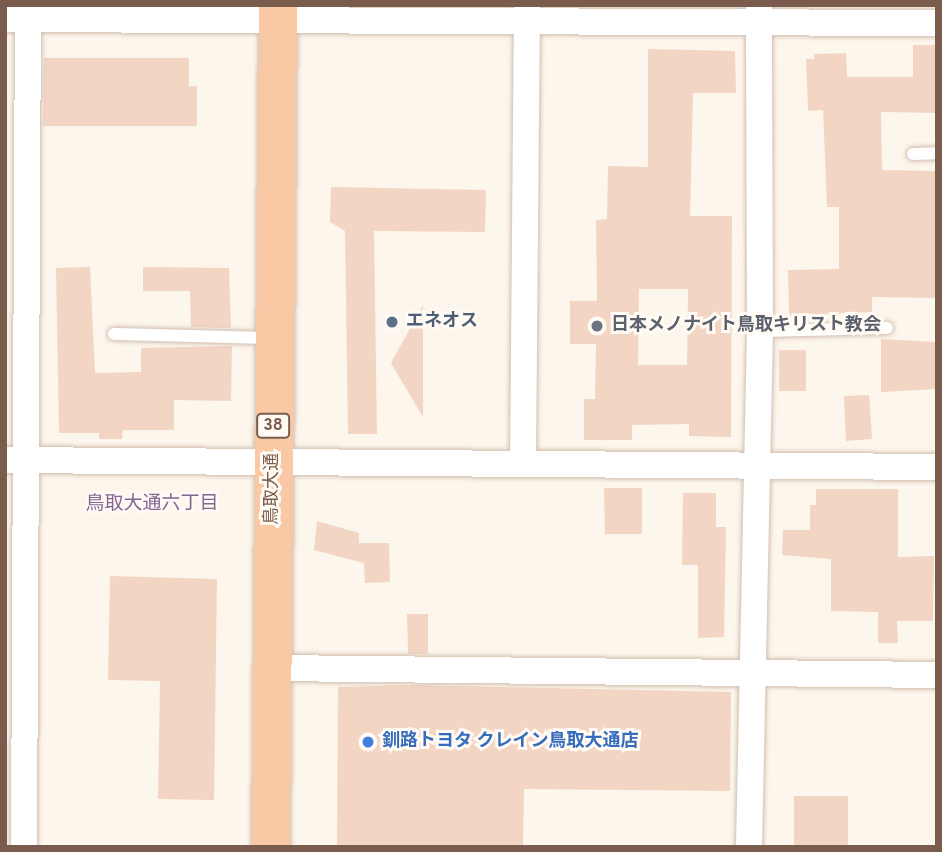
<!DOCTYPE html>
<meta charset="utf-8">
<style>
body{margin:0}
#map{position:relative;width:942px;height:852px;overflow:hidden;background:#fdf6ec;font-family:Overpass,"Noto Sans JP",sans-serif}
div>[style]{position:absolute}
.building>*{inset:0;background:#f3d5c3}
.roads{filter:drop-shadow(0 0 2px #d1beb0) drop-shadow(0 0 2px #d1beb0)}
.service>*{height:12px;margin:-6px;padding:0 6px;transform-origin:6px;border-radius:6px;background:#fff}
.minor>*{height:26px;margin:-13px;padding:0 13px;transform-origin:13px;border-radius:13px;background:#fff}
.trunk>*{height:38px;margin:-19px;padding:0 19px;transform-origin:19px;border-radius:19px;background:#f9c8a4}
.dots>*{width:19px;height:19px;translate:-50% -50%;box-sizing:border-box;border:4px solid #fffaf3;border-radius:50%}
span{translate:-50% -50%;white-space:nowrap;text-align:center;line-height:1.15;-webkit-text-stroke:6px #fffaf3;paint-order:stroke}
.shield-label span{padding:2px 5px;background:#fffaf3;border:2px solid;border-radius:5px;-webkit-text-stroke-width:0}
.shield-label{font-size:16px;color:#7a5c4d;font-weight:700}
.service-label{font-size:18px;color:#4e5e75;font-weight:700}
.left{translate:0 -50%;text-align:left}
.worship-label{font-size:18px;color:#5b616d;font-weight:700}
.street-label{font-size:18px;color:#7a5c4d}
.shop-label{font-size:18px;color:#366cbe;font-weight:700}
.neighbourhood-label{font-size:19px;color:#846695}
.frame{position:absolute;inset:0;border:7px solid #7a5c4d;pointer-events:none}
</style>
<div id="map">
<div class="building">
<i style="clip-path:polygon(913px 45px,937px 45px,937px 113px,881px 112px,882px 170px,937px 171px,937px 298px,872px 297px,872px 312px,789px 316px,788px 270px,839px 269px,839px 207px,827px 207px,823px 110px,808px 111px,806px 59px,814px 59px,814px 54px,846px 53px,847px 77px,913px 77px)"></i>
<i style="clip-path:polygon(evenodd,648px 49px,735px 51px,736px 93px,693px 93px,690px 216px,732px 216px,731px 437px,689px 436px,689px 424px,632px 425px,632px 440px,584px 440px,584px 399px,595px 399px,596px 344px,570px 344px,570px 301px,597px 301px,596px 220px,607px 219px,608px 166px,648px 167px,648px 49px,639px 289px,688px 289px,687px 365px,638px 365px,639px 289px)"></i>
<i style="clip-path:polygon(44px 58px,189px 58px,189px 86px,197px 86px,197px 126px,43px 126px)"></i>
<i style="clip-path:polygon(331px 187px,486px 190px,485px 232px,374px 231px,377px 434px,348px 434px,345px 231px,330px 222px)"></i>
<i style="clip-path:polygon(90px 267px,95px 373px,141px 372px,141px 348px,232px 346px,231px 401px,174px 400px,174px 430px,123px 430px,122px 439px,99px 439px,99px 433px,59px 433px,56px 268px)"></i>
<i style="clip-path:polygon(143px 267px,229px 268px,231px 328px,191px 327px,190px 291px,143px 291px)"></i>
<i style="clip-path:polygon(423px 305px,423px 417px,391px 363px)"></i>
<i style="clip-path:polygon(881px 339px,937px 342px,937px 389px,881px 392px)"></i>
<i style="clip-path:polygon(779px 350px,806px 350px,806px 391px,779px 391px)"></i>
<i style="clip-path:polygon(869px 395px,872px 439px,846px 441px,844px 396px)"></i>
<i style="clip-path:polygon(604px 488px,642px 488px,642px 534px,605px 534px)"></i>
<i style="clip-path:polygon(816px 489px,898px 489px,898px 557px,934px 556px,933px 621px,897px 621px,898px 643px,878px 643px,878px 612px,831px 611px,831px 559px,782px 555px,783px 530px,810px 530px,810px 505px,816px 505px)"></i>
<i style="clip-path:polygon(683px 493px,716px 493px,716px 527px,726px 527px,724px 637px,698px 638px,698px 565px,682px 565px)"></i>
<i style="clip-path:polygon(317px 521px,359px 533px,359px 543px,389px 543px,390px 582px,365px 583px,364px 563px,314px 550px)"></i>
<i style="clip-path:polygon(110px 576px,217px 579px,214px 800px,158px 799px,160px 681px,108px 680px)"></i>
<i style="clip-path:polygon(407px 614px,428px 614px,428px 654px,408px 654px)"></i>
<i style="clip-path:polygon(408px 685px,731px 692px,730px 791px,524px 789px,523px 847px,337px 847px,338px 687px)"></i>
<i style="clip-path:polygon(794px 796px,848px 796px,848px 847px,794px 847px)"></i>
</div>
<div class="roads">
<div class="service">
<i style="left:913px;top:154px;width:24px;rotate:-2deg"></i>
<i style="left:760px;top:331px;width:127px;rotate:-1.4deg"></i>
<i style="left:114px;top:334px;width:156px;rotate:1.5deg"></i>
</div>
<div class="minor">
<i style="left:5px;top:19px;width:932px;rotate:0.25deg"></i>
<i style="left:5px;top:460px;width:932px;rotate:0.43deg"></i>
<i style="left:523px;top:461px;width:456px;rotate:-89.5deg"></i>
<i style="left:271px;top:668px;width:666px;rotate:0.6deg"></i>
<i style="left:24px;top:847px;width:842px;rotate:-89.73deg"></i>
<i style="left:749px;top:847px;width:516px;rotate:-88.78deg"></i>
<i style="left:760px;top:331px;width:326px;rotate:-90.2deg"></i>
</div>
<div class="trunk">
<i style="left:271px;top:847px;width:842px;rotate:-89.52deg"></i>
</div>
</div>
<div class="dots">
<i style="left:392px;top:322px;background:#5c6f8a"></i>
<i style="left:597px;top:326px;background:#6b7280"></i>
<i style="left:368px;top:742px;background:#3f7fe0"></i>
</div>
<div class="shield-label">
<span style="left:273px;top:426px">38</span>
</div>
<div class="service-label">
<span class="left" style="left:406px;top:322px">エネオス</span>
</div>
<div class="worship-label">
<span class="left" style="left:611px;top:326px">日本メノナイト鳥取キリスト教会</span>
</div>
<div class="street-label">
<span style="left:273px;top:489px;rotate:-90deg">鳥取大通</span>
</div>
<div class="shop-label">
<span class="left" style="left:382px;top:742px">釧路トヨタ クレイン鳥取大通店</span>
</div>
<div class="neighbourhood-label">
<span style="left:152px;top:505px">鳥取大通六丁目</span>
</div>
<div class="frame"></div>
</div>
